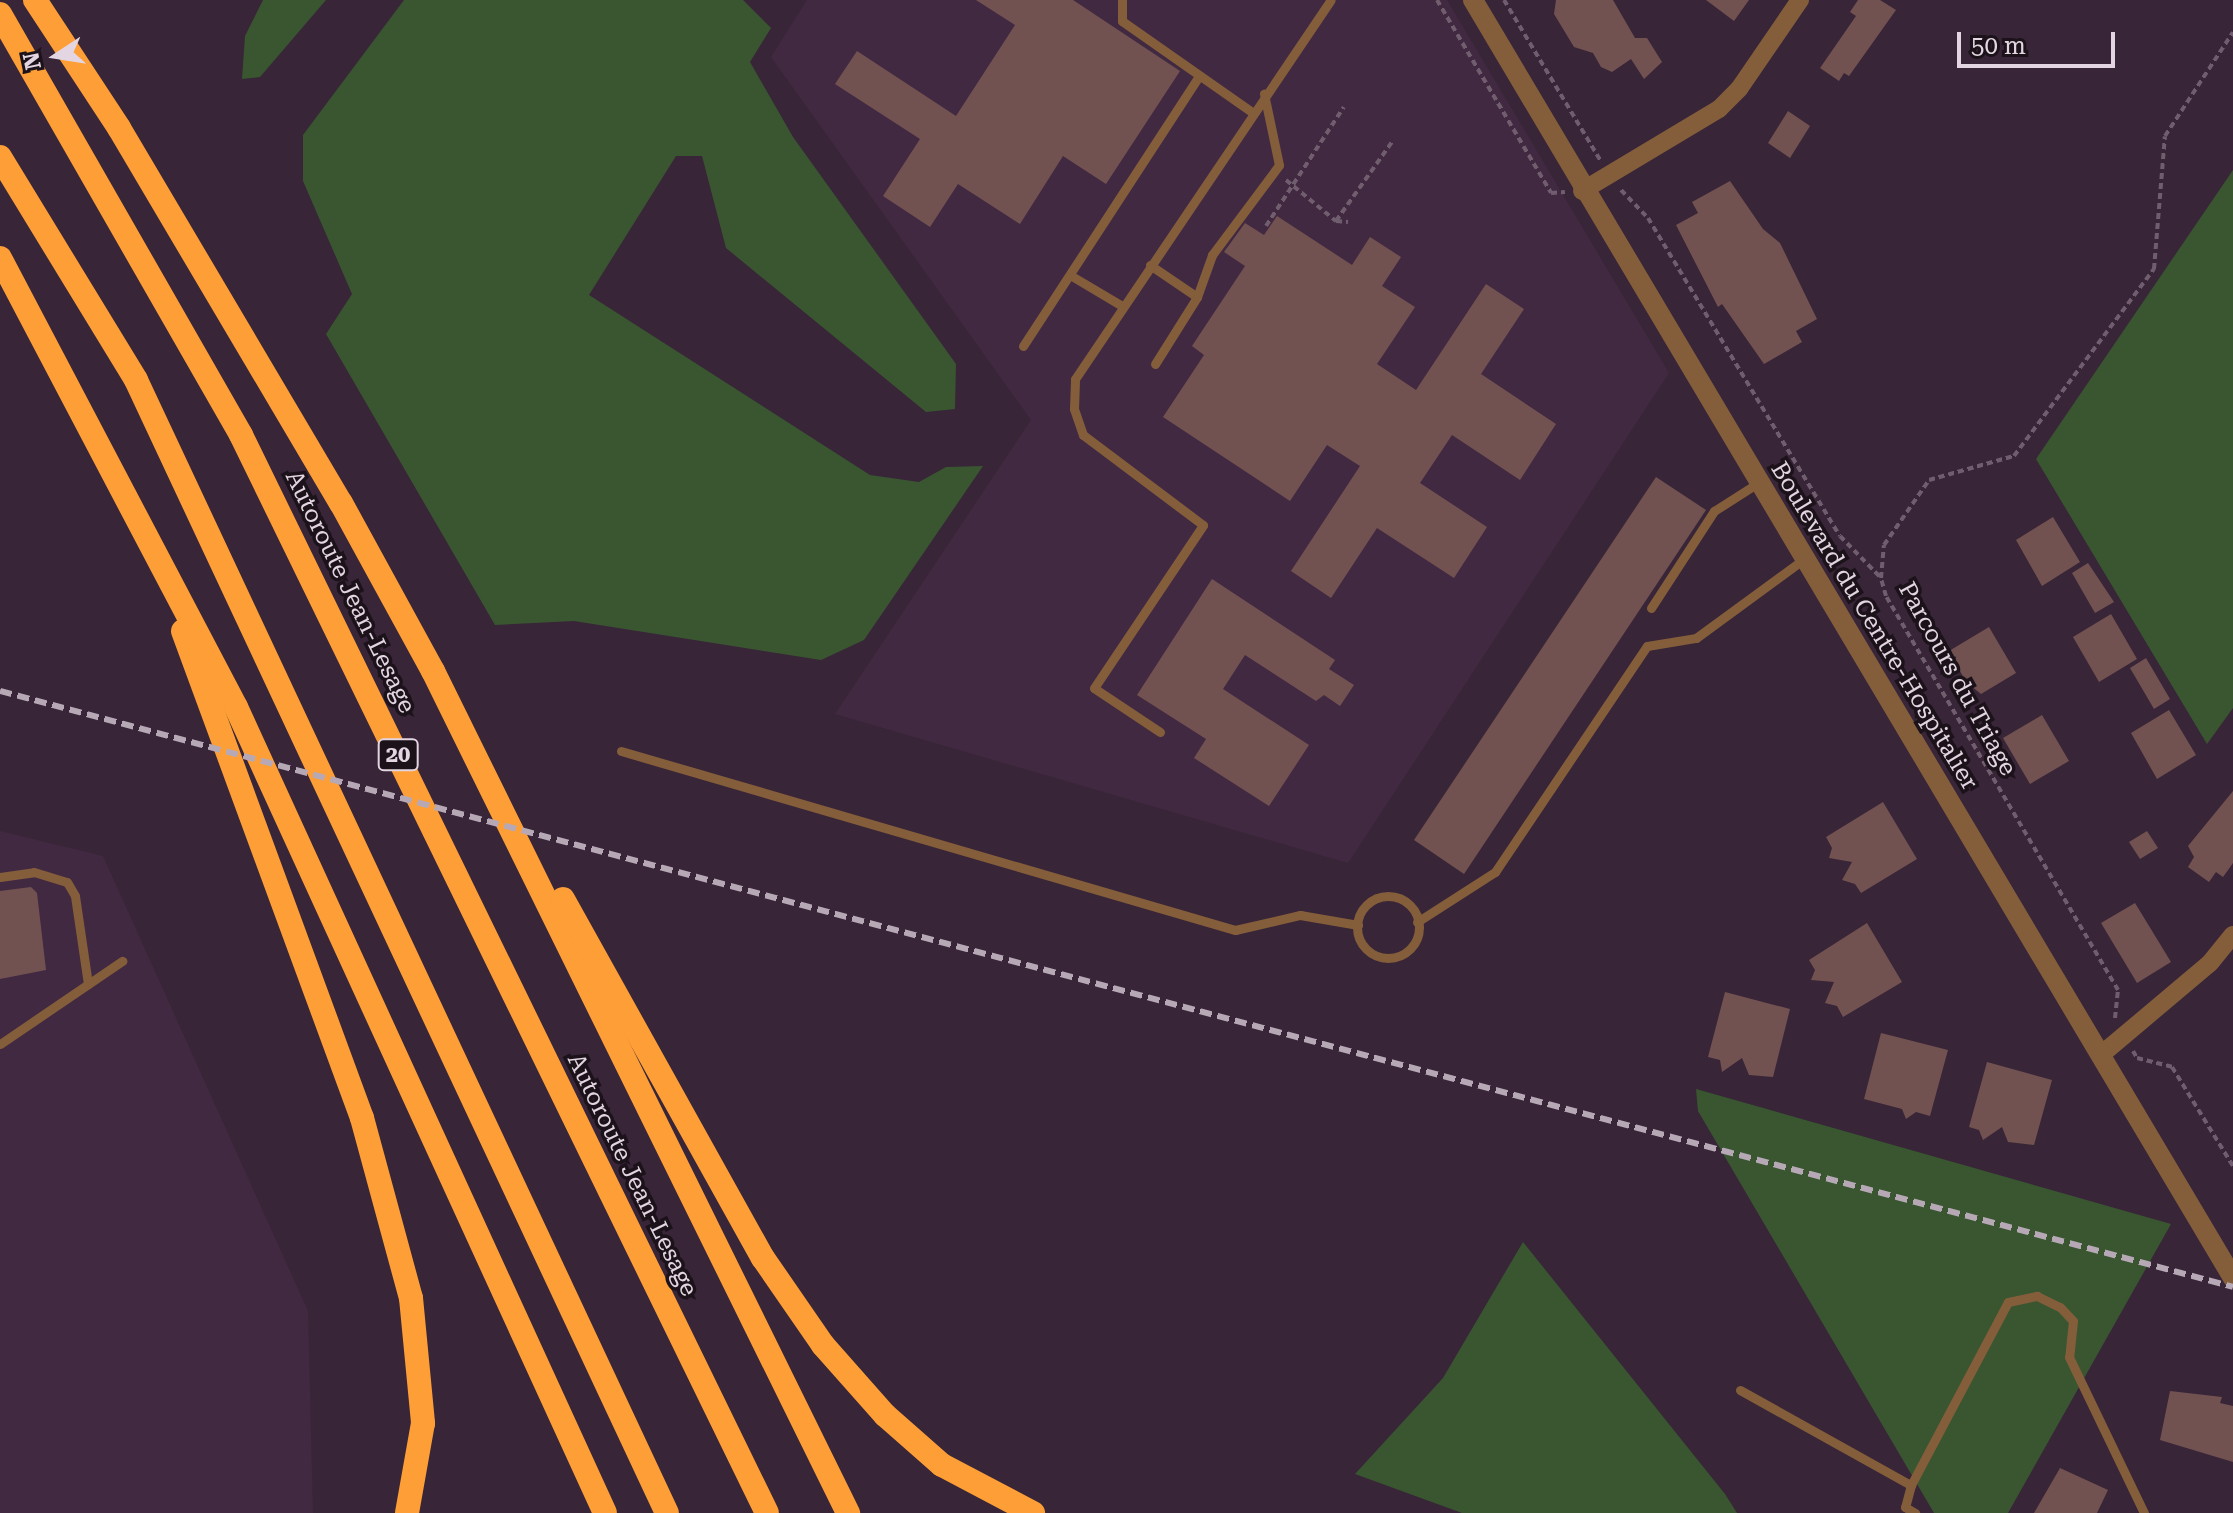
<!DOCTYPE html>
<style>
body{margin:0}
#map{position:relative;width:2233px;height:1513px;overflow:hidden;background:#382538;font-family:"Roboto Serif",serif}
div>[style]{position:absolute}
.built>*{inset:0;background:#422942}
.green>*{inset:0;background:#395631}
.building>*{inset:0;background:#725250}
.path>*{height:4px;margin-top:-2px;transform-origin:0;background:repeating-linear-gradient(90deg,#705e6f 0 6px,transparent 0 10px)}
.service>*{height:9px;margin:-4.5px;padding:0 4.5px;transform-origin:4.5px;border-radius:4.5px;background:#845e3a}
.service>.ring{margin:-4.5px;padding:0;box-sizing:content-box;background:none;border:9px solid #845e3a;border-radius:50%}
.minor>*{height:18px;margin:-9px;padding:0 9px;transform-origin:9px;border-radius:9px;background:#845e3a}
.tertiary>*{height:20px;margin:-10px;padding:0 10px;transform-origin:10px;border-radius:10px;background:#845e3a}
.motorway>*{height:24px;margin:-12px;padding:0 12px;transform-origin:12px;border-radius:12px;background:#fd9e36}
.rail>*{height:6px;margin-top:-3px;transform-origin:0;background:repeating-linear-gradient(90deg,#b7a8b6 0 12px,transparent 0 18px)}
span{translate:-50% -50%;white-space:nowrap;text-align:center;line-height:1.15;-webkit-text-stroke:7px #1b121a;paint-order:stroke}
.shield-label span{padding:2px 6px;background:#1b121a;border:2px solid;border-radius:6px;-webkit-text-stroke-width:0}
.shield-label{font-size:22px;color:#e3d6e2;font-weight:700}
.street-label{font-size:24px;color:#e3d6e2}
.north{position:absolute;left:16px;top:16px;width:80px;height:80px;-webkit-text-stroke:6px #1b121a;paint-order:stroke;rotate:258deg;font-size:22px;font-weight:700;line-height:32px;text-align:center;color:#e3d6e2}
.north::after{content:'';display:block;margin:auto;width:28px;height:36px;background:#e3d6e2;clip-path:polygon(50% 0,100% 100%,50% 72%,0 100%)}
.scale{position:absolute;left:1957px;top:32px;width:158px;height:36px;box-sizing:border-box;border:4px solid #e3d6e2;border-top:0;padding-left:10px;font-size:24px;line-height:28px;white-space:nowrap;color:#e3d6e2;-webkit-text-stroke:6px #1b121a;paint-order:stroke}
</style>
<div id="map">
<div class="built">
<i style="clip-path:polygon(807px 0,1447px 0,1669px 373px,1348px 863px,835px 714px,1031px 420px,771px 57px)"></i>
<i style="clip-path:polygon(0 831px,103px 856px,308px 1311px,313px 1513px,0 1513px)"></i>
</div>
<div class="green">
<i style="clip-path:polygon(263px 0,326px 0,260px 77px,242px 79px,245px 36px)"></i>
<i style="clip-path:polygon(404px 0,743px 0,771px 28px,750px 62px,793px 137px,956px 364px,955px 409px,926px 412px,726px 248px,702px 156px,676px 156px,589px 295px,870px 475px,919px 482px,946px 467px,983px 466px,864px 640px,821px 660px,574px 621px,495px 625px,326px 334px,352px 294px,303px 181px,303px 135px)"></i>
<i style="clip-path:polygon(2233px 170px,2233px 708px,2207px 744px,2036px 459px)"></i>
<i style="clip-path:polygon(1696px 1089px,2171px 1224px,2008px 1513px,1934px 1513px,1698px 1111px)"></i>
<i style="clip-path:polygon(1523px 1242px,1725px 1494px,1737px 1513px,1462px 1513px,1355px 1474px,1443px 1378px)"></i>
</div>
<div class="building">
<i style="clip-path:polygon(976px 0,1073px 0,1180px 71px,1106px 184px,1063px 156px,1020px 224px,958px 184px,930px 227px,883px 196px,920px 139px,835px 84px,857px 51px,956px 116px,1015px 25px)"></i>
<i style="clip-path:polygon(1556px 0,1613px 0,1635px 38px,1647px 38px,1662px 62px,1644px 79px,1631px 59px,1612px 72px,1601px 67px,1593px 53px,1574px 47px,1554px 14px)"></i>
<i style="clip-path:polygon(1706px 0,1749px 0,1734px 21px)"></i>
<i style="clip-path:polygon(1858px 0,1880px 0,1896px 10px,1849px 76px,1844px 73px,1839px 81px,1820px 68px,1856px 16px,1850px 12px)"></i>
<i style="clip-path:polygon(1788px 111px,1810px 126px,1790px 158px,1768px 143px)"></i>
<i style="clip-path:polygon(1730px 181px,1763px 229px,1780px 243px,1817px 319px,1796px 331px,1802px 342px,1764px 364px,1722px 304px,1718px 307px,1676px 225px,1698px 213px,1692px 202px)"></i>
<i style="clip-path:polygon(1277px 216px,1352px 265px,1370px 237px,1401px 257px,1382px 286px,1415px 307px,1377px 364px,1416px 390px,1486px 284px,1524px 309px,1481px 374px,1556px 424px,1520px 480px,1452px 435px,1420px 483px,1487px 527px,1454px 578px,1377px 528px,1331px 598px,1291px 571px,1360px 466px,1327px 445px,1290px 501px,1163px 417px,1204px 355px,1192px 346px,1245px 266px,1224px 252px,1245px 223px,1264px 235px)"></i>
<i style="clip-path:polygon(1656px 477px,1706px 510px,1464px 874px,1414px 840px)"></i>
<i style="clip-path:polygon(2053px 517px,2080px 562px,2042px 586px,2016px 540px)"></i>
<i style="clip-path:polygon(2088px 563px,2114px 602px,2095px 613px,2072px 573px)"></i>
<i style="clip-path:polygon(1212px 579px,1335px 660px,1329px 669px,1354px 685px,1340px 706px,1324px 695px,1316px 701px,1245px 655px,1223px 689px,1309px 745px,1269px 806px,1194px 758px,1206px 739px,1137px 695px)"></i>
<i style="clip-path:polygon(2111px 614px,2137px 659px,2099px 682px,2073px 637px)"></i>
<i style="clip-path:polygon(1989px 627px,2016px 673px,1981px 694px,1966px 682px,1949px 651px)"></i>
<i style="clip-path:polygon(2146px 658px,2170px 699px,2154px 709px,2130px 668px)"></i>
<i style="clip-path:polygon(2169px 710px,2196px 755px,2157px 779px,2131px 733px)"></i>
<i style="clip-path:polygon(2042px 715px,2069px 761px,2030px 784px,2003px 738px)"></i>
<i style="clip-path:polygon(2233px 791px,2233px 863px,2223px 877px,2216px 872px,2209px 882px,2188px 867px,2194px 857px,2188px 846px)"></i>
<i style="clip-path:polygon(1883px 802px,1917px 859px,1861px 893px,1855px 884px,1842px 880px,1852px 862px,1829px 858px,1832px 848px,1826px 837px)"></i>
<i style="clip-path:polygon(2147px 831px,2158px 848px,2140px 859px,2129px 842px)"></i>
<i style="clip-path:polygon(31px 887px,37px 893px,46px 970px,0 979px,0 891px)"></i>
<i style="clip-path:polygon(2135px 903px,2171px 962px,2137px 983px,2101px 923px)"></i>
<i style="clip-path:polygon(1867px 923px,1902px 982px,1843px 1017px,1837px 1006px,1825px 1003px,1834px 982px,1811px 980px,1815px 970px,1809px 960px)"></i>
<i style="clip-path:polygon(1725px 992px,1790px 1009px,1773px 1077px,1749px 1075px,1742px 1058px,1722px 1072px,1720px 1060px,1708px 1057px)"></i>
<i style="clip-path:polygon(1881px 1033px,1948px 1050px,1930px 1116px,1916px 1112px,1906px 1119px,1902px 1109px,1864px 1099px)"></i>
<i style="clip-path:polygon(1987px 1062px,2052px 1080px,2034px 1145px,2008px 1142px,2002px 1127px,1983px 1140px,1979px 1130px,1969px 1127px)"></i>
<i style="clip-path:polygon(2170px 1391px,2222px 1397px,2220px 1403px,2233px 1406px,2233px 1462px,2160px 1440px)"></i>
<i style="clip-path:polygon(2060px 1468px,2108px 1490px,2097px 1513px,2034px 1513px)"></i>
</div>
<div class="path">
<i style="left:1437px;top:0;width:224px;rotate:59.4deg"></i>
<i style="left:1551px;top:193px;width:14px;rotate:-4deg"></i>
<i style="left:1504px;top:0;width:187px;rotate:59deg"></i>
<i style="left:1286px;top:180px;width:65px;rotate:39.4deg"></i>
<i style="left:1336px;top:221px;width:12px;rotate:5deg"></i>
<i style="left:1621px;top:190px;width:39px;rotate:46deg"></i>
<i style="left:1648px;top:218px;width:371px;rotate:58.9deg"></i>
<i style="left:1840px;top:536px;width:59px;rotate:45.7deg"></i>
<i style="left:1336px;top:221px;width:97px;rotate:-54.7deg"></i>
<i style="left:1266px;top:226px;width:142px;rotate:-56.8deg"></i>
<i style="left:2115px;top:1018px;width:28px;rotate:-84deg"></i>
<i style="left:2118px;top:990px;width:457px;rotate:-120.5deg"></i>
<i style="left:1886px;top:596px;width:19px;rotate:-106deg"></i>
<i style="left:1881px;top:578px;width:33px;rotate:-85deg"></i>
<i style="left:1884px;top:545px;width:79px;rotate:-55.3deg"></i>
<i style="left:1929px;top:480px;width:88px;rotate:-15.8deg"></i>
<i style="left:2014px;top:456px;width:234px;rotate:-53.2deg"></i>
<i style="left:2154px;top:269px;width:133px;rotate:-85.3deg"></i>
<i style="left:2165px;top:136px;width:124px;rotate:-56.8deg"></i>
<i style="left:2133px;top:1051px;width:8px;rotate:60deg"></i>
<i style="left:2137px;top:1058px;width:36px;rotate:14deg"></i>
<i style="left:2172px;top:1067px;width:116px;rotate:58.4deg"></i>
</div>
<div class="service">
<i style="left:1122px;top:0;width:21px;rotate:90deg"></i>
<i style="left:1122px;top:21px;width:159px;rotate:35deg"></i>
<i style="left:1150px;top:265px;width:57px;rotate:34.2deg"></i>
<i style="left:1070px;top:275px;width:61px;rotate:30.8deg"></i>
<i style="left:1023px;top:346px;width:322px;rotate:-56.9deg"></i>
<i style="left:1155px;top:364px;width:79px;rotate:-57.9deg"></i>
<i style="left:1197px;top:297px;width:45px;rotate:-70.3deg"></i>
<i style="left:1212px;top:255px;width:112px;rotate:-53.3deg"></i>
<i style="left:1279px;top:165px;width:73px;rotate:-101.9deg"></i>
<i style="left:1651px;top:608px;width:116px;rotate:-57deg"></i>
<i style="left:1714px;top:511px;width:52px;rotate:-32.5deg"></i>
<i style="left:1160px;top:732px;width:79px;rotate:-146.3deg"></i>
<i style="left:1094px;top:688px;width:196px;rotate:-56.2deg"></i>
<i style="left:1203px;top:525px;width:150px;rotate:-143.1deg"></i>
<i style="left:1083px;top:435px;width:28px;rotate:-109deg"></i>
<i style="left:1074px;top:409px;width:30px;rotate:-88deg"></i>
<i style="left:1075px;top:379px;width:457px;rotate:-56deg"></i>
<i style="left:621px;top:751px;width:640px;rotate:16.25deg"></i>
<i style="left:1235px;top:930px;width:67px;rotate:-13deg"></i>
<i style="left:1300px;top:915px;width:59px;rotate:9.8deg"></i>
<i style="left:0;top:877px;width:34px;rotate:-8deg"></i>
<i style="left:34px;top:872px;width:34px;rotate:17deg"></i>
<i style="left:67px;top:882px;width:16px;rotate:60deg"></i>
<i style="left:75px;top:896px;width:89px;rotate:81.6deg"></i>
<i class="ring" style="left:1357px;top:896px;width:53px;height:53px"></i>
<i style="left:1417px;top:922px;width:93px;rotate:-32.7deg"></i>
<i style="left:1495px;top:872px;width:272px;rotate:-56.1deg"></i>
<i style="left:1647px;top:646px;width:50px;rotate:-9.3deg"></i>
<i style="left:1696px;top:638px;width:134px;rotate:-36.2deg"></i>
<i style="left:0;top:1044px;width:148px;rotate:-34.2deg"></i>
<i style="left:1740px;top:1390px;width:196px;rotate:29.1deg"></i>
<i style="left:1911px;top:1485px;width:207px;rotate:-62.1deg"></i>
<i style="left:2008px;top:1302px;width:30px;rotate:-12deg"></i>
<i style="left:2037px;top:1296px;width:25px;rotate:26deg"></i>
<i style="left:2060px;top:1307px;width:19px;rotate:47deg"></i>
<i style="left:2073px;top:1321px;width:36px;rotate:96deg"></i>
<i style="left:2069px;top:1357px;width:173px;rotate:64.3deg"></i>
<i style="left:1911px;top:1485px;width:23px;rotate:105deg"></i>
<i style="left:1905px;top:1507px;width:12px;rotate:31deg"></i>
</div>
<div class="minor">
<i style="left:1582px;top:191px;width:160px;rotate:-30.9deg"></i>
<i style="left:1719px;top:109px;width:28px;rotate:-45deg"></i>
<i style="left:1739px;top:89px;width:108px;rotate:-55.6deg"></i>
<i style="left:2102px;top:1054px;width:141px;rotate:-40.1deg"></i>
<i style="left:2210px;top:963px;width:36px;rotate:-51deg"></i>
</div>
<div class="tertiary">
<i style="left:1473px;top:0;width:1487px;rotate:59.26deg"></i>
</div>
<div class="motorway">
<i style="left:35px;top:0;width:153px;rotate:56.7deg"></i>
<i style="left:119px;top:128px;width:436px;rotate:59.4deg"></i>
<i style="left:341px;top:503px;width:192px;rotate:61.3deg"></i>
<i style="left:433px;top:671px;width:939px;rotate:63.76deg"></i>
<i style="left:0;top:14px;width:485px;rotate:60.2deg"></i>
<i style="left:241px;top:435px;width:1199px;rotate:63.99deg"></i>
<i style="left:0;top:157px;width:261px;rotate:58.6deg"></i>
<i style="left:136px;top:380px;width:1251px;rotate:64.89deg"></i>
<i style="left:0;top:258px;width:507px;rotate:62.27deg"></i>
<i style="left:236px;top:707px;width:886px;rotate:65.4deg"></i>
<i style="left:183px;top:631px;width:519px;rotate:69.82deg"></i>
<i style="left:362px;top:1118px;width:187px;rotate:74.8deg"></i>
<i style="left:411px;top:1298px;width:126px;rotate:84.5deg"></i>
<i style="left:423px;top:1423px;width:91px;rotate:100.1deg"></i>
<i style="left:563px;top:899px;width:411px;rotate:60.9deg"></i>
<i style="left:763px;top:1258px;width:106px;rotate:55.4deg"></i>
<i style="left:823px;top:1345px;width:94px;rotate:48.5deg"></i>
<i style="left:885px;top:1415px;width:76px;rotate:41.3deg"></i>
<i style="left:942px;top:1465px;width:103px;rotate:27.8deg"></i>
</div>
<div class="rail">
<i style="left:0;top:691px;width:2311px;rotate:14.94deg"></i>
</div>
<div class="shield-label">
<span style="left:398px;top:755px">20</span>
</div>
<div class="street-label">
<span style="left:350px;top:592px;rotate:64deg">Autoroute Jean-Lesage</span>
<span style="left:1874px;top:626px;rotate:59deg">Boulevard du Centre-Hospitalier</span>
<span style="left:1957px;top:679px;rotate:61deg">Parcours du Triage</span>
<span style="left:632px;top:1175px;rotate:64deg">Autoroute Jean-Lesage</span>
</div>
<div class="north">N</div>
<div class="scale">50 m</div>
</div>
